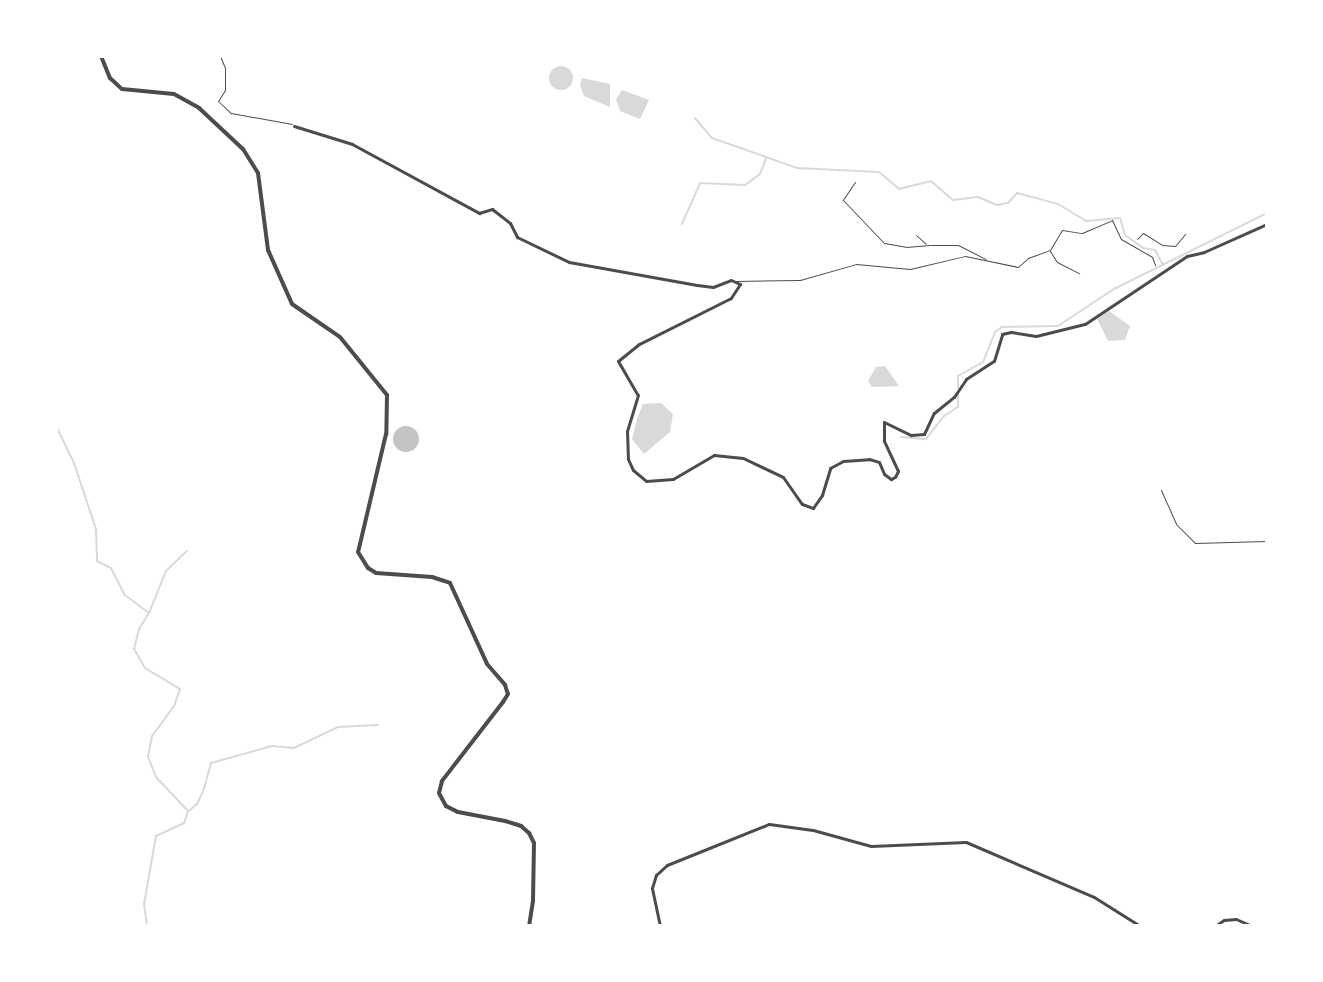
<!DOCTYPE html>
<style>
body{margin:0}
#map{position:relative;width:1323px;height:982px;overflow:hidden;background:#fff;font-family:"Nunito Sans",sans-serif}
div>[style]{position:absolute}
.water>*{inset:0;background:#d9d9d9}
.round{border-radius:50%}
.stream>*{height:2px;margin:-1px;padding:0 1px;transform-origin:1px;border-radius:1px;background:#d9d9d9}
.building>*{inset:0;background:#c4c4c4}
.service>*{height:1px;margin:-0.5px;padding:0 0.5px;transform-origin:0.5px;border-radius:0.5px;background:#4c4c4c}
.minor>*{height:3px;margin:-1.5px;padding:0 1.5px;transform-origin:1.5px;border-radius:1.5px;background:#4c4c4c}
.tertiary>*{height:4px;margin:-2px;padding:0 2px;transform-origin:2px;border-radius:2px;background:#4c4c4c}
span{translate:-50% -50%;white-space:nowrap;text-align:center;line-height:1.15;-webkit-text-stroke:8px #fff;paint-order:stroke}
.frame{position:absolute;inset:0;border:58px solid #fff;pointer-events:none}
</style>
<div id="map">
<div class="water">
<i class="round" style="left:549px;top:66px;width:24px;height:24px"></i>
<i style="clip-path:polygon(582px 78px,610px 84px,610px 107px,584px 96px,580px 85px)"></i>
<i style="clip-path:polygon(622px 90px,649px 100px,640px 119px,620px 111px,616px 99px)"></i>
<i style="clip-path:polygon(1109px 311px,1130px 326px,1125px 340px,1108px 341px,1097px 319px)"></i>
<i style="clip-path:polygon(885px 366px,899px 386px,872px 387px,868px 381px,876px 367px)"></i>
<i style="clip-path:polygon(661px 403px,673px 414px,670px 432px,644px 454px,632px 439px,637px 419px,643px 404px)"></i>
</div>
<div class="stream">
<i style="left:695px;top:118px;width:26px;rotate:50deg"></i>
<i style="left:712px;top:138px;width:90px;rotate:19.4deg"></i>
<i style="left:797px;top:168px;width:82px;rotate:2.8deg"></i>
<i style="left:879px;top:172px;width:26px;rotate:40deg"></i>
<i style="left:899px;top:189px;width:33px;rotate:-14deg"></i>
<i style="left:931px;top:181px;width:29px;rotate:41deg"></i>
<i style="left:953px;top:200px;width:25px;rotate:-7deg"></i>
<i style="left:978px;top:197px;width:21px;rotate:23deg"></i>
<i style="left:997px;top:205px;width:11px;rotate:-10deg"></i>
<i style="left:1008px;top:203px;width:13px;rotate:-48deg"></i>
<i style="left:1017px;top:193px;width:42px;rotate:15deg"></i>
<i style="left:1058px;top:204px;width:33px;rotate:31deg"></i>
<i style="left:1086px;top:221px;width:34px;rotate:-5deg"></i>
<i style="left:1120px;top:218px;width:18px;rotate:74deg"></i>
<i style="left:1125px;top:235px;width:22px;rotate:36deg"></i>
<i style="left:1143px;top:248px;width:12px;rotate:9deg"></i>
<i style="left:1155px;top:250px;width:17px;rotate:62deg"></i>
<i style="left:682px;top:224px;width:45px;rotate:-66.3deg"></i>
<i style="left:700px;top:183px;width:45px;rotate:2.5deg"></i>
<i style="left:745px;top:185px;width:19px;rotate:-36deg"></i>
<i style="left:760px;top:174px;width:17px;rotate:-69deg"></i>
<i style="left:958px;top:388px;width:12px;rotate:-90deg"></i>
<i style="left:958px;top:376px;width:29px;rotate:-29deg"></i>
<i style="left:983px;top:362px;width:32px;rotate:-68deg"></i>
<i style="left:995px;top:332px;width:9px;rotate:-36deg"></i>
<i style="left:1002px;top:327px;width:56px;rotate:-1deg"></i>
<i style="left:1058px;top:326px;width:67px;rotate:-33.5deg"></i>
<i style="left:1114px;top:289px;width:171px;rotate:-26.4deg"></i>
<i style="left:56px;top:426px;width:41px;rotate:64.1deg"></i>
<i style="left:74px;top:463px;width:70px;rotate:71.6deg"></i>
<i style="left:96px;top:529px;width:32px;rotate:88deg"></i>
<i style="left:97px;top:561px;width:16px;rotate:27deg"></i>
<i style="left:111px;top:568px;width:30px;rotate:63deg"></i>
<i style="left:125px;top:595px;width:30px;rotate:37deg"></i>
<i style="left:149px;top:613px;width:19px;rotate:122deg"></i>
<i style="left:139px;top:629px;width:21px;rotate:104deg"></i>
<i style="left:134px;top:649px;width:22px;rotate:60deg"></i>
<i style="left:145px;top:668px;width:41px;rotate:31deg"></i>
<i style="left:180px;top:689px;width:18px;rotate:109deg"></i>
<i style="left:174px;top:706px;width:37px;rotate:126deg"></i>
<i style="left:152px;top:736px;width:21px;rotate:101deg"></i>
<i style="left:148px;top:757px;width:22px;rotate:68deg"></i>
<i style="left:156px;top:777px;width:47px;rotate:46.7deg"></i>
<i style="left:188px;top:811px;width:13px;rotate:108deg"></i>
<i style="left:184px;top:823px;width:31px;rotate:155deg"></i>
<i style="left:156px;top:836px;width:69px;rotate:100deg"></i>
<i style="left:144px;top:904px;width:22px;rotate:82deg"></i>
<i style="left:901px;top:437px;width:25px;rotate:5deg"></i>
<i style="left:926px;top:439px;width:29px;rotate:-52deg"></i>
<i style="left:944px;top:416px;width:17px;rotate:-33deg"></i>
<i style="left:958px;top:407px;width:12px;rotate:-90deg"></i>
<i style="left:149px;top:613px;width:45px;rotate:-68deg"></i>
<i style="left:166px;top:571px;width:29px;rotate:-44deg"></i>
<i style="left:190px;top:810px;width:9px;rotate:-41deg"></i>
<i style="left:197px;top:804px;width:17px;rotate:-65deg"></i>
<i style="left:204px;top:789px;width:27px;rotate:-75deg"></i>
<i style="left:211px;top:763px;width:63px;rotate:-15.6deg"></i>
<i style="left:272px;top:746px;width:22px;rotate:5deg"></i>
<i style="left:294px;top:748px;width:49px;rotate:-25.5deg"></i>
<i style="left:338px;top:727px;width:40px;rotate:-2.9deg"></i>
</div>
<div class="building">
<i class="round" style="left:393px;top:426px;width:26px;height:26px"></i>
</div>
<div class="service">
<i style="left:220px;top:56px;width:13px;rotate:67deg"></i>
<i style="left:225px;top:68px;width:22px;rotate:90deg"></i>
<i style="left:225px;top:90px;width:13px;rotate:122deg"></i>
<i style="left:218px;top:101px;width:18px;rotate:43deg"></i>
<i style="left:231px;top:113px;width:62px;rotate:10.2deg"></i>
<i style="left:855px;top:182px;width:22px;rotate:124deg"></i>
<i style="left:843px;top:200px;width:59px;rotate:46.4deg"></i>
<i style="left:884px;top:243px;width:22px;rotate:10deg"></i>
<i style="left:906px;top:247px;width:24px;rotate:-5deg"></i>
<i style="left:916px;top:235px;width:13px;rotate:42deg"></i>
<i style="left:1137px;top:239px;width:8px;rotate:-45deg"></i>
<i style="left:1143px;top:233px;width:22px;rotate:32deg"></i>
<i style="left:1162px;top:245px;width:13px;rotate:4deg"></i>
<i style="left:1175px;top:246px;width:16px;rotate:-50deg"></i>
<i style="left:931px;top:245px;width:27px"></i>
<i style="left:958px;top:245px;width:31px;rotate:27deg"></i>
<i style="left:1050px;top:251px;width:13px;rotate:58deg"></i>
<i style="left:1057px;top:262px;width:25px;rotate:27deg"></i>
<i style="left:736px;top:281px;width:64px;rotate:-0.9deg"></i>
<i style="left:800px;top:280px;width:58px;rotate:-15.9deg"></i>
<i style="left:856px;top:264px;width:54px;rotate:5.3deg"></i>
<i style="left:910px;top:269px;width:57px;rotate:-13.3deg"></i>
<i style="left:965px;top:256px;width:54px;rotate:11.7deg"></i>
<i style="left:1018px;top:267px;width:13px;rotate:-42deg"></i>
<i style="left:1028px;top:258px;width:23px;rotate:-20deg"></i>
<i style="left:1050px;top:250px;width:23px;rotate:-59deg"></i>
<i style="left:1062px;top:230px;width:20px;rotate:9deg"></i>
<i style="left:1082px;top:233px;width:33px;rotate:-23deg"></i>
<i style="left:1112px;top:220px;width:21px;rotate:65deg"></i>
<i style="left:1121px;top:239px;width:36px;rotate:30deg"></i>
<i style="left:1152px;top:257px;width:9px;rotate:69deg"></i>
<i style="left:1161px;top:490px;width:37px;rotate:66deg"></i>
<i style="left:1176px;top:524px;width:27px;rotate:45deg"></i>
<i style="left:1195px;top:543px;width:72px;rotate:-1.6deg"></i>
</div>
<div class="minor">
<i style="left:294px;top:126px;width:61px;rotate:17.2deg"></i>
<i style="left:352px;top:144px;width:145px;rotate:28.5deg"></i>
<i style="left:479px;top:213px;width:14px;rotate:-17deg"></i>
<i style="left:492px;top:209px;width:23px;rotate:38deg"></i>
<i style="left:510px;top:223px;width:16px;rotate:63deg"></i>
<i style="left:517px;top:237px;width:58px;rotate:25.7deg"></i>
<i style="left:569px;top:262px;width:130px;rotate:10.2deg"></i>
<i style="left:697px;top:285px;width:16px;rotate:7deg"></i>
<i style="left:713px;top:287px;width:19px;rotate:-21deg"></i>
<i style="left:731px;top:280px;width:10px;rotate:24deg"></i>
<i style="left:740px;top:284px;width:17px;rotate:123deg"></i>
<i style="left:731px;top:298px;width:103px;rotate:153.4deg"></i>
<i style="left:639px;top:344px;width:27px;rotate:141deg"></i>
<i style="left:618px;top:361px;width:39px;rotate:60deg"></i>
<i style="left:638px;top:395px;width:38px;rotate:107deg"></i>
<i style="left:627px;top:431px;width:28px;rotate:88deg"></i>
<i style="left:628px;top:459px;width:12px;rotate:66deg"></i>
<i style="left:633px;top:470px;width:17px;rotate:40deg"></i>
<i style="left:646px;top:481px;width:27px;rotate:-4deg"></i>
<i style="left:673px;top:479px;width:48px;rotate:-30.3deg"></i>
<i style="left:714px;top:455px;width:29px;rotate:6deg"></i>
<i style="left:743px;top:458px;width:44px;rotate:25.4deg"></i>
<i style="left:783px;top:477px;width:33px;rotate:55deg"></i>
<i style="left:802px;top:504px;width:12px;rotate:20deg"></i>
<i style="left:813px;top:508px;width:16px;rotate:-55deg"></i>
<i style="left:822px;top:495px;width:28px;rotate:-73deg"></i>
<i style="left:830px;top:468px;width:15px;rotate:-28deg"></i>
<i style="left:843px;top:461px;width:26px;rotate:-4deg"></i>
<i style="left:869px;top:459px;width:10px;rotate:17deg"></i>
<i style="left:879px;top:462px;width:13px;rotate:67deg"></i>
<i style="left:884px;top:474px;width:9px;rotate:36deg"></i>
<i style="left:891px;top:479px;width:4px;rotate:-27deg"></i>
<i style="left:895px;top:477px;width:7px;rotate:-63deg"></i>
<i style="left:898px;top:471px;width:33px;rotate:-115deg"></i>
<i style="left:884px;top:441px;width:19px;rotate:-90deg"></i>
<i style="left:884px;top:422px;width:30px;rotate:26deg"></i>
<i style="left:911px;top:435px;width:13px;rotate:-4deg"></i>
<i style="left:924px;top:434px;width:23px;rotate:-65deg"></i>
<i style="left:934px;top:413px;width:26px;rotate:-39deg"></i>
<i style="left:954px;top:397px;width:22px;rotate:-56deg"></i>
<i style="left:966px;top:379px;width:33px;rotate:-33deg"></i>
<i style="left:994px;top:361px;width:28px;rotate:-73deg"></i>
<i style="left:1002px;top:334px;width:9px;rotate:-13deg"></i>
<i style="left:1011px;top:332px;width:25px;rotate:9deg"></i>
<i style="left:1036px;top:336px;width:50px;rotate:-13.8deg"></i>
<i style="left:1085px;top:324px;width:123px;rotate:-33.7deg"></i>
<i style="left:1187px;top:256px;width:17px;rotate:-13deg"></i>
<i style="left:1204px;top:252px;width:69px;rotate:-24deg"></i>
<i style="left:660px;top:926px;width:39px;rotate:-102deg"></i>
<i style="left:652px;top:888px;width:14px;rotate:-73deg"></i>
<i style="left:656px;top:875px;width:15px;rotate:-42deg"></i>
<i style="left:667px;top:865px;width:110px;rotate:-21.9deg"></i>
<i style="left:769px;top:824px;width:44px;rotate:7.8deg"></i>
<i style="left:813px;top:830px;width:60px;rotate:15.4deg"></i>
<i style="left:871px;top:846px;width:95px;rotate:-2.4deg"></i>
<i style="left:966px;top:842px;width:139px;rotate:23.3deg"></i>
<i style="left:1094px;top:897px;width:54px;rotate:32.2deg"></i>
<i style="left:1215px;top:926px;width:11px;rotate:-34deg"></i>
<i style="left:1224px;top:920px;width:12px;rotate:-5deg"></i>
<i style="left:1236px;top:919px;width:17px;rotate:24deg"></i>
</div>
<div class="tertiary">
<i style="left:101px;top:56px;width:24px;rotate:68deg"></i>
<i style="left:110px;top:78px;width:16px;rotate:43deg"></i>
<i style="left:122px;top:89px;width:52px;rotate:5.5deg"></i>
<i style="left:174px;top:94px;width:29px;rotate:29deg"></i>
<i style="left:199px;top:108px;width:60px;rotate:43deg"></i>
<i style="left:243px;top:149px;width:28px;rotate:58deg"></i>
<i style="left:258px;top:173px;width:78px;rotate:82.6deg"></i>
<i style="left:268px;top:250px;width:59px;rotate:66deg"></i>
<i style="left:292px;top:304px;width:58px;rotate:34.5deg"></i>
<i style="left:340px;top:337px;width:75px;rotate:51deg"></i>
<i style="left:387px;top:395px;width:39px;rotate:91deg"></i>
<i style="left:386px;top:434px;width:121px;rotate:103.3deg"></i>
<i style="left:358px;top:552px;width:19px;rotate:58deg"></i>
<i style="left:368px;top:568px;width:9px;rotate:32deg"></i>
<i style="left:376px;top:573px;width:56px;rotate:4.1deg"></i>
<i style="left:432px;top:577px;width:19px;rotate:18deg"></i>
<i style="left:450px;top:583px;width:89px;rotate:65.4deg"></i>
<i style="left:487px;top:664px;width:28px;rotate:49deg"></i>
<i style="left:505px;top:685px;width:9px;rotate:72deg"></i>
<i style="left:508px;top:694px;width:9px;rotate:122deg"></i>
<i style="left:503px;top:702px;width:100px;rotate:127.7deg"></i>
<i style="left:442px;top:781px;width:12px;rotate:104deg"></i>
<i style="left:439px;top:793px;width:15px;rotate:62deg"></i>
<i style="left:446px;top:806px;width:13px;rotate:27deg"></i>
<i style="left:458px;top:812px;width:48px;rotate:10.8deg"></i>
<i style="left:505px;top:821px;width:17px;rotate:17deg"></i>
<i style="left:521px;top:826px;width:11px;rotate:41deg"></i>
<i style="left:529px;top:833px;width:11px;rotate:63deg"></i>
<i style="left:534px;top:843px;width:58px;rotate:91deg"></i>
<i style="left:533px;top:901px;width:25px;rotate:99deg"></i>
</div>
<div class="frame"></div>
</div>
